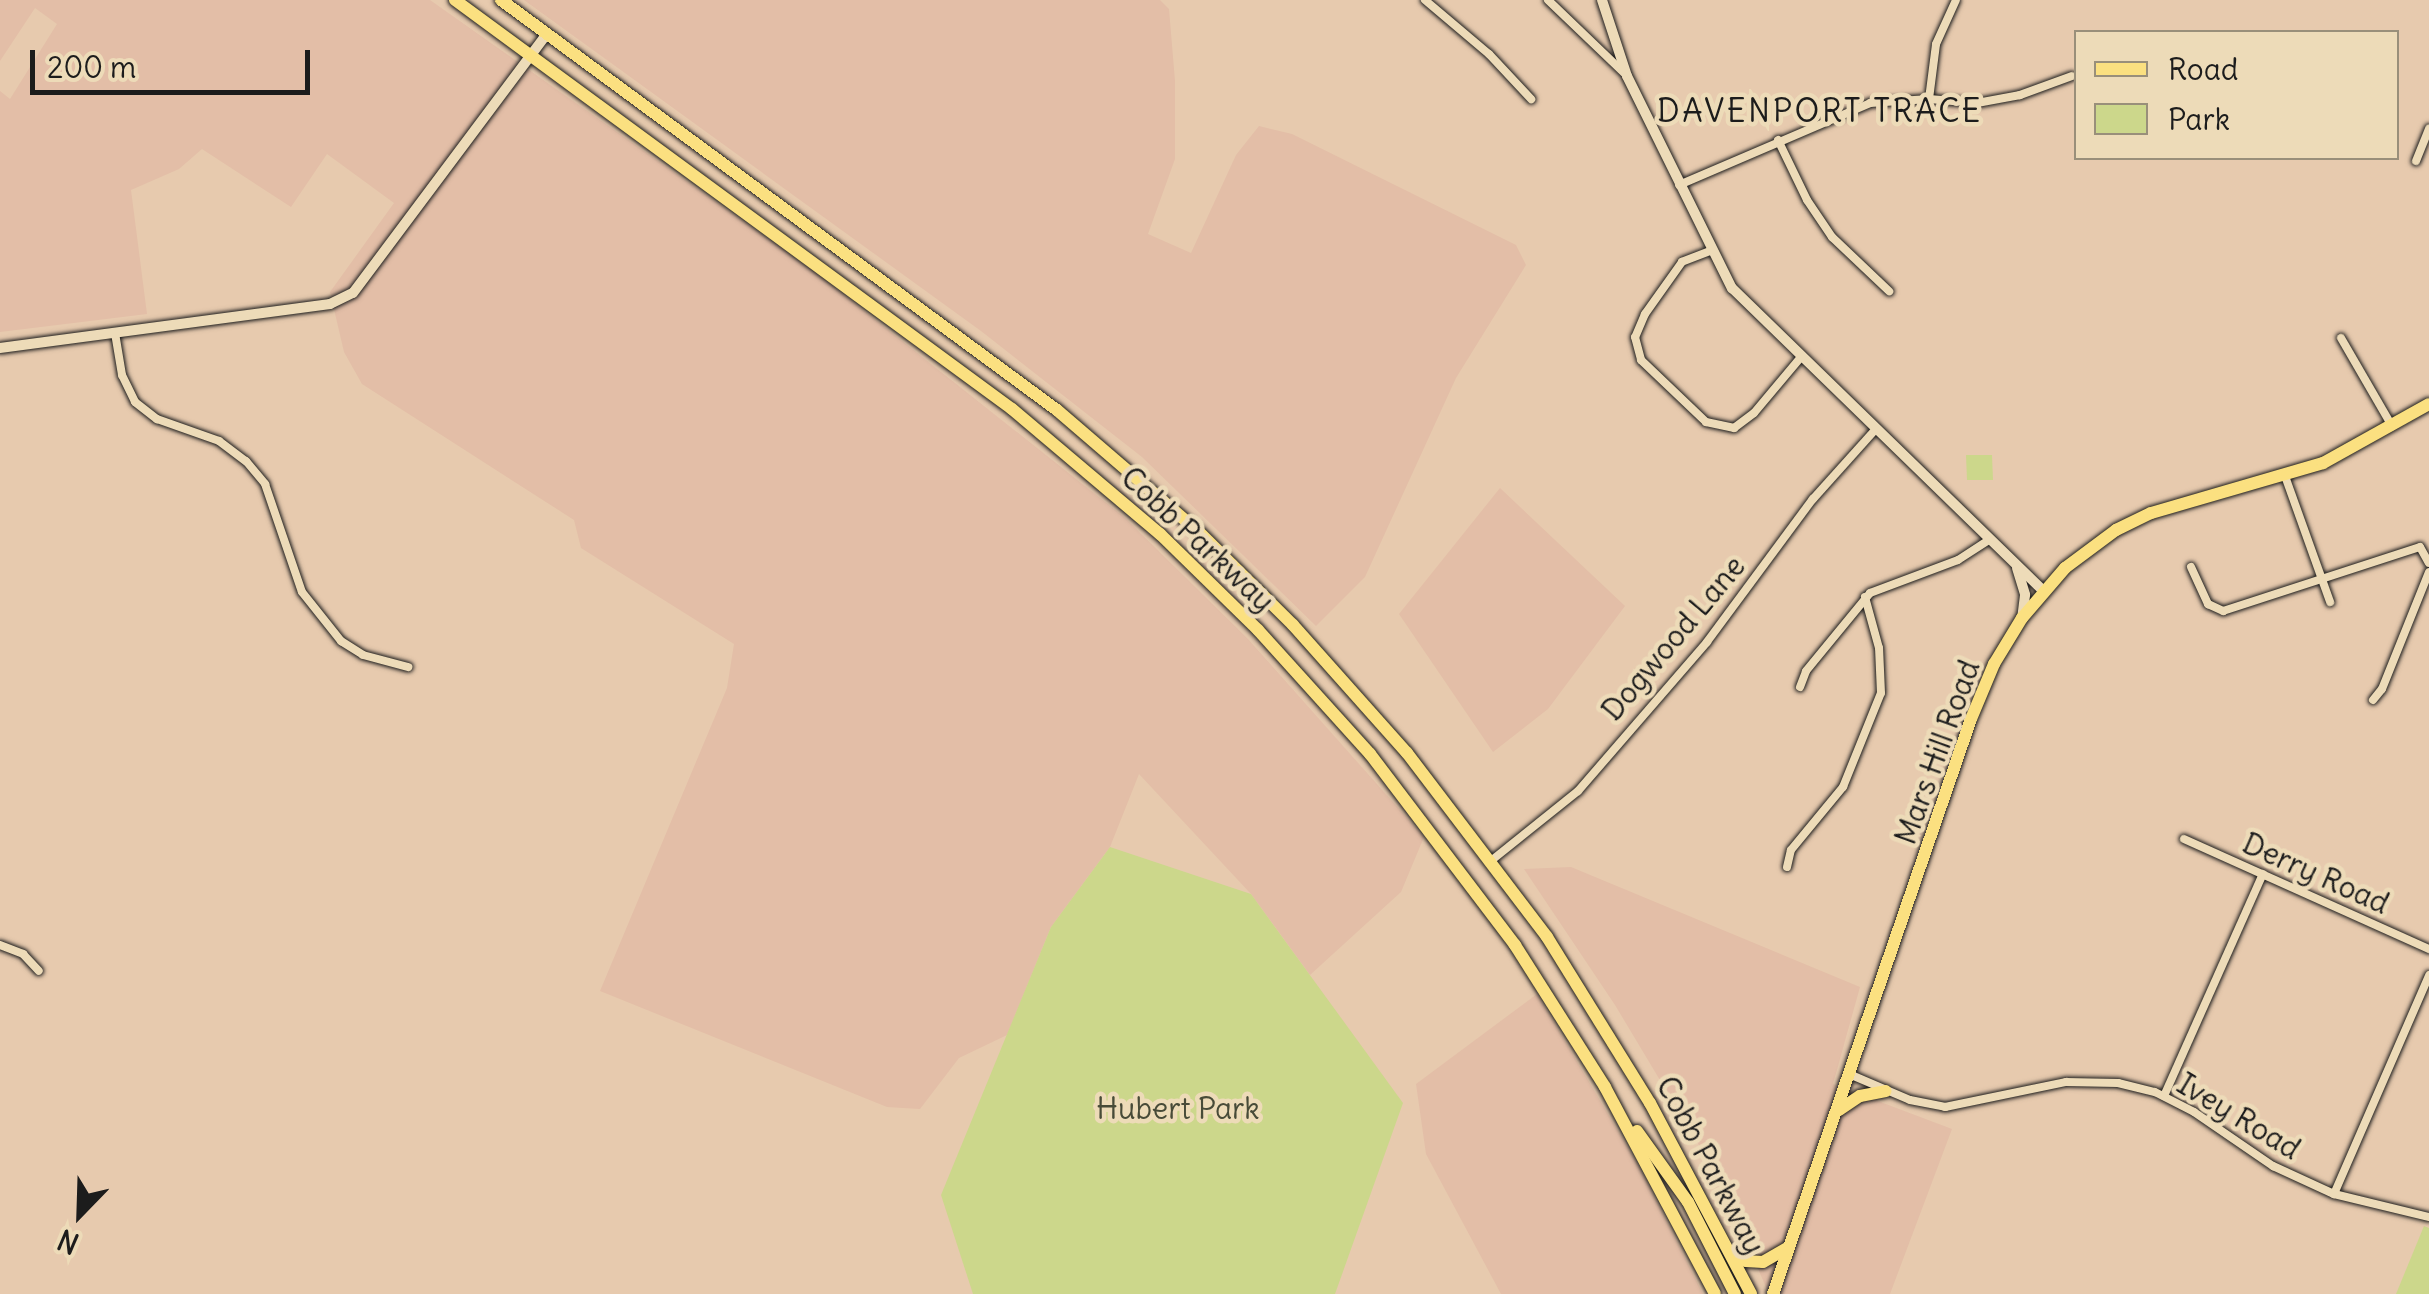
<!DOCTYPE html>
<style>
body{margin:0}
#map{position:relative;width:2429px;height:1294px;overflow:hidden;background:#e7caae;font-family:Delius,sans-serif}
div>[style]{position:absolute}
.built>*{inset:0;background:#e3bea7}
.green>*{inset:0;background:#ccd78b}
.roads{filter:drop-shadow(0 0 2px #1c1c1c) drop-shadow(0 0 2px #1c1c1c)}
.minor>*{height:8px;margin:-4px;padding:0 4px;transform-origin:4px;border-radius:4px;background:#eddbb8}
.tertiary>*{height:10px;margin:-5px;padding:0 5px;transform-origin:5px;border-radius:5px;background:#eddbb8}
.primary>*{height:12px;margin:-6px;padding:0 6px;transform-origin:6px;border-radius:6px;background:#fbe080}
span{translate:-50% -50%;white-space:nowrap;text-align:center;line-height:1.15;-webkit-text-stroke:9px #eddbb8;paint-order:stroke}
.street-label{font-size:30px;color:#1c1c1c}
.park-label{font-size:30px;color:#484b38}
.neighbourhood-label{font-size:32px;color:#1c1c1c;letter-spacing:2.5px}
.legend{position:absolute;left:2074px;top:30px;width:325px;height:130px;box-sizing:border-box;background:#eddbb8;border:2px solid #998f7a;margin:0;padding:12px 18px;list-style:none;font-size:30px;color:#1c1c1c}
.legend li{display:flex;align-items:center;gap:20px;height:50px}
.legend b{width:50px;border:2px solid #998f7a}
.north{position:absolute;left:30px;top:1164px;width:100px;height:100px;-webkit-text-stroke:8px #eddbb8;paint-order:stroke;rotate:203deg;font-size:28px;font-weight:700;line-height:40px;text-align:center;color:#1c1c1c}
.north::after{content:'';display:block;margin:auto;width:35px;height:45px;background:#1c1c1c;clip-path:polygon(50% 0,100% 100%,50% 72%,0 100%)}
.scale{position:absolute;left:30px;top:50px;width:280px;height:45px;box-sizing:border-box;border:5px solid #1c1c1c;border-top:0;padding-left:12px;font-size:30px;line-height:35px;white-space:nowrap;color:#1c1c1c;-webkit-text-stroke:8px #eddbb8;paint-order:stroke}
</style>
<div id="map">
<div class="built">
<i style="clip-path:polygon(0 0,430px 0,815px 272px,1124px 517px,1247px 638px,1424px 837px,1401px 892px,1310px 975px,1251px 894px,1139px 774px,1110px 847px,1051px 927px,1007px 1035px,959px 1058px,920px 1109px,887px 1107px,600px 991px,727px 688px,734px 644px,581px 548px,574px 520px,362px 384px,344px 352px,330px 292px,394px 203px,327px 154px,291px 207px,202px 149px,179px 169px,131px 190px,147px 314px,0 332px,0 91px,10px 99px,57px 24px,35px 8px,0 61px)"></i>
<i style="clip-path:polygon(524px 0,1160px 0,1169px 9px,1175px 81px,1175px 159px,1148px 234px,1191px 253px,1236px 155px,1259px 126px,1292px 134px,1516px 245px,1526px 265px,1456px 378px,1365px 577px,1316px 626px,1142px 457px,981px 331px)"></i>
<i style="clip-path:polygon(1500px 488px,1625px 606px,1548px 709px,1493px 752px,1399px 614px)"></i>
<i style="clip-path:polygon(1571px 867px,1860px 987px,1833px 1084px,1952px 1129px,1890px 1294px,1769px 1294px,1718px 1177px,1615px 1005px,1524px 869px)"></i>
<i style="clip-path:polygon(1537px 994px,1641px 1170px,1703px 1294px,1501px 1294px,1426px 1154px,1416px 1084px)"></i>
</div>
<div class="green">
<i style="clip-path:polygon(1966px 455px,1992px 455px,1993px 480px,1967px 480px)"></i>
<i style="clip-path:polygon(1110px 847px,1251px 894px,1403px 1103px,1335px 1294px,973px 1294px,941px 1195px,1051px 927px)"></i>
<i style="clip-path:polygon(2424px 1226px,2429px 1228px,2429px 1294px,2396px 1294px)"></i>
</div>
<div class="roads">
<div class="minor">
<i style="left:1425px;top:0;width:84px;rotate:40.2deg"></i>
<i style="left:1489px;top:54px;width:62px;rotate:47deg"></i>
<i style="left:1548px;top:0;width:105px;rotate:43.8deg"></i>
<i style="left:1929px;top:99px;width:55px;rotate:-82.7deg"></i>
<i style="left:1936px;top:44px;width:48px;rotate:-65.6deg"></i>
<i style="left:1778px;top:140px;width:67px;rotate:64.2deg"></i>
<i style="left:1807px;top:200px;width:45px;rotate:56deg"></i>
<i style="left:1832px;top:237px;width:79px;rotate:43.5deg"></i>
<i style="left:2416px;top:161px;width:35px;rotate:-68deg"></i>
<i style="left:1679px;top:185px;width:208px;rotate:-23.2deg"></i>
<i style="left:1870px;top:103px;width:59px;rotate:-3.9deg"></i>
<i style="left:1929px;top:99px;width:48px;rotate:4.8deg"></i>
<i style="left:1977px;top:103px;width:44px;rotate:-10.5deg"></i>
<i style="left:2020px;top:95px;width:55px;rotate:-20.1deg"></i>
<i style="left:1710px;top:251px;width:30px;rotate:159deg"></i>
<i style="left:1682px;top:262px;width:64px;rotate:125.4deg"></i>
<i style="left:1645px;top:314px;width:25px;rotate:113deg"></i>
<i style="left:1635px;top:337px;width:24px;rotate:75deg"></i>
<i style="left:1641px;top:360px;width:90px;rotate:43.6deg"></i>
<i style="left:1706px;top:422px;width:29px;rotate:12deg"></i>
<i style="left:1734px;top:428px;width:25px;rotate:-37deg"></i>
<i style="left:1754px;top:413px;width:73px;rotate:-50deg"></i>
<i style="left:115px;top:333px;width:43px;rotate:80.5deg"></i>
<i style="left:122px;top:375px;width:30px;rotate:64deg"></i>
<i style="left:135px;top:402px;width:28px;rotate:38deg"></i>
<i style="left:157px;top:419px;width:66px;rotate:19.5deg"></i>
<i style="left:219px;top:441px;width:34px;rotate:37deg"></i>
<i style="left:246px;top:461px;width:30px;rotate:50deg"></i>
<i style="left:265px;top:484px;width:114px;rotate:71.1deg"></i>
<i style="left:302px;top:592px;width:63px;rotate:51.5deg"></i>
<i style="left:341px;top:641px;width:26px;rotate:32deg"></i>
<i style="left:363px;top:655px;width:47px;rotate:14.9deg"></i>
<i style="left:2341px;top:338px;width:102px;rotate:59.9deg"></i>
<i style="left:2285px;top:476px;width:134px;rotate:70.3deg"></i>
<i style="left:2191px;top:567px;width:41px;rotate:65.3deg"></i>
<i style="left:2208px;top:604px;width:17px;rotate:25deg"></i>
<i style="left:2223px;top:611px;width:207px;rotate:-18deg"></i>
<i style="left:2420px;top:547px;width:18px;rotate:61deg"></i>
<i style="left:1800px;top:687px;width:17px;rotate:-69deg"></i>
<i style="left:1806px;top:671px;width:101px;rotate:-50.6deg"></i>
<i style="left:1870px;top:593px;width:94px;rotate:-20.6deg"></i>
<i style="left:1958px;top:560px;width:37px;rotate:-33deg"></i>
<i style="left:2373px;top:700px;width:14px;rotate:-51deg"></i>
<i style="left:2382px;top:689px;width:126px;rotate:-68.1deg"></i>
<i style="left:2184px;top:839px;width:269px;rotate:24.2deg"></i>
<i style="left:1492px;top:860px;width:110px;rotate:-38.7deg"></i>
<i style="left:1578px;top:791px;width:197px;rotate:-49.1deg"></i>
<i style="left:1707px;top:642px;width:178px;rotate:-53.5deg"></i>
<i style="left:1813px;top:499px;width:93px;rotate:-48.1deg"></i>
<i style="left:1787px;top:867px;width:17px;rotate:-77deg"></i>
<i style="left:1791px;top:850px;width:82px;rotate:-50.5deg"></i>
<i style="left:1843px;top:787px;width:101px;rotate:-68deg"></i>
<i style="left:1881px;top:693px;width:45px;rotate:-92.5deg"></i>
<i style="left:1879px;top:648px;width:53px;rotate:-105.4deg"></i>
<i style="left:0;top:945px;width:25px;rotate:21deg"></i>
<i style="left:23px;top:954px;width:23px;rotate:47deg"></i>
<i style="left:1849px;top:1074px;width:66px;rotate:23.1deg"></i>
<i style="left:1910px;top:1100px;width:36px;rotate:11deg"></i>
<i style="left:1945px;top:1107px;width:124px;rotate:-11.7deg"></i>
<i style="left:2066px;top:1082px;width:52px;rotate:1.1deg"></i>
<i style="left:2118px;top:1083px;width:38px;rotate:14deg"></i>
<i style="left:2155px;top:1092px;width:44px;rotate:27.1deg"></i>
<i style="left:2194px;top:1112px;width:96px;rotate:34.4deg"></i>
<i style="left:2273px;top:1166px;width:67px;rotate:24.7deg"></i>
<i style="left:2334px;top:1194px;width:98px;rotate:13.6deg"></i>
<i style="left:2164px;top:1096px;width:243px;rotate:-66deg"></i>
<i style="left:2334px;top:1194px;width:239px;rotate:-66.5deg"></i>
</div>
<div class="tertiary">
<i style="left:1602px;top:0;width:80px;rotate:71.8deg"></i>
<i style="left:1627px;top:76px;width:237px;rotate:63.7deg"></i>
<i style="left:1732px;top:288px;width:434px;rotate:44.2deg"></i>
<i style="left:0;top:348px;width:333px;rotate:-7.6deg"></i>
<i style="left:330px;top:304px;width:25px;rotate:-26deg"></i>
<i style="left:353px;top:293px;width:324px;rotate:-53.2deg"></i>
<i style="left:2017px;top:568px;width:28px;rotate:73deg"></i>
<i style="left:2025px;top:595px;width:23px;rotate:97deg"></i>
</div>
<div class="primary">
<i style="left:455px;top:0;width:691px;rotate:36.29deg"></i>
<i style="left:1012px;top:409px;width:194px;rotate:40.2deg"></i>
<i style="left:1160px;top:534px;width:137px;rotate:44.4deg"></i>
<i style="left:1258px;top:630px;width:167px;rotate:47.9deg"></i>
<i style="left:1370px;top:754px;width:240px;rotate:52.8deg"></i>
<i style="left:1515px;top:945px;width:168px;rotate:57.6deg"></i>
<i style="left:1605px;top:1087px;width:234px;rotate:62deg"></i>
<i style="left:501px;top:0;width:691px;rotate:36.41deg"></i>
<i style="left:1057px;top:410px;width:187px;rotate:40.7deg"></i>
<i style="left:1199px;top:532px;width:132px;rotate:44.7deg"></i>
<i style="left:1293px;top:625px;width:171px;rotate:48.3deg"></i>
<i style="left:1407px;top:753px;width:231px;rotate:52.7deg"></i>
<i style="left:1547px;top:937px;width:195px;rotate:58.2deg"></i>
<i style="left:1650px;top:1103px;width:216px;rotate:62.1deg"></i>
<i style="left:1839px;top:1110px;width:25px;rotate:-34deg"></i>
<i style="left:1860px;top:1096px;width:26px;rotate:-11deg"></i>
<i style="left:1637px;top:1131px;width:87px;rotate:54.3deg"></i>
<i style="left:1688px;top:1202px;width:103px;rotate:62.9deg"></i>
<i style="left:1732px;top:1251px;width:17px;rotate:36deg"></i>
<i style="left:1746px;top:1261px;width:17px;rotate:3deg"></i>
<i style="left:1763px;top:1262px;width:30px;rotate:-30deg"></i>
<i style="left:1773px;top:1294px;width:608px;rotate:-71deg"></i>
<i style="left:1971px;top:719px;width:60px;rotate:-67.3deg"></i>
<i style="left:1994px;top:664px;width:54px;rotate:-58.7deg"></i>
<i style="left:2022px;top:618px;width:66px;rotate:-49.3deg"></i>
<i style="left:2065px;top:568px;width:64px;rotate:-36.7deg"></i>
<i style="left:2116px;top:530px;width:39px;rotate:-26deg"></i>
<i style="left:2151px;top:513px;width:179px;rotate:-16.2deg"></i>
<i style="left:2323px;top:463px;width:121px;rotate:-29.1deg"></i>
</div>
</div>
<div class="street-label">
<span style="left:1198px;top:539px;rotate:43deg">Cobb Parkway</span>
<span style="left:1673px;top:638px;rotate:-50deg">Dogwood Lane</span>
<span style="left:1937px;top:752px;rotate:-70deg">Mars Hill Road</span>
<span style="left:2316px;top:873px;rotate:24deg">Derry Road</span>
<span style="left:2239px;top:1116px;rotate:31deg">Ivey Road</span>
<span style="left:1711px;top:1165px;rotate:62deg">Cobb Parkway</span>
</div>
<div class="park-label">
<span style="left:1178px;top:1108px">Hubert Park</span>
</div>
<div class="neighbourhood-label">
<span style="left:1820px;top:111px">DAVENPORT TRACE</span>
</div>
<ul class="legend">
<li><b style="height:12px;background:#fbe080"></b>Road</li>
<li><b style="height:28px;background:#ccd78b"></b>Park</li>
</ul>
<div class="north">N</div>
<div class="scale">200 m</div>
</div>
